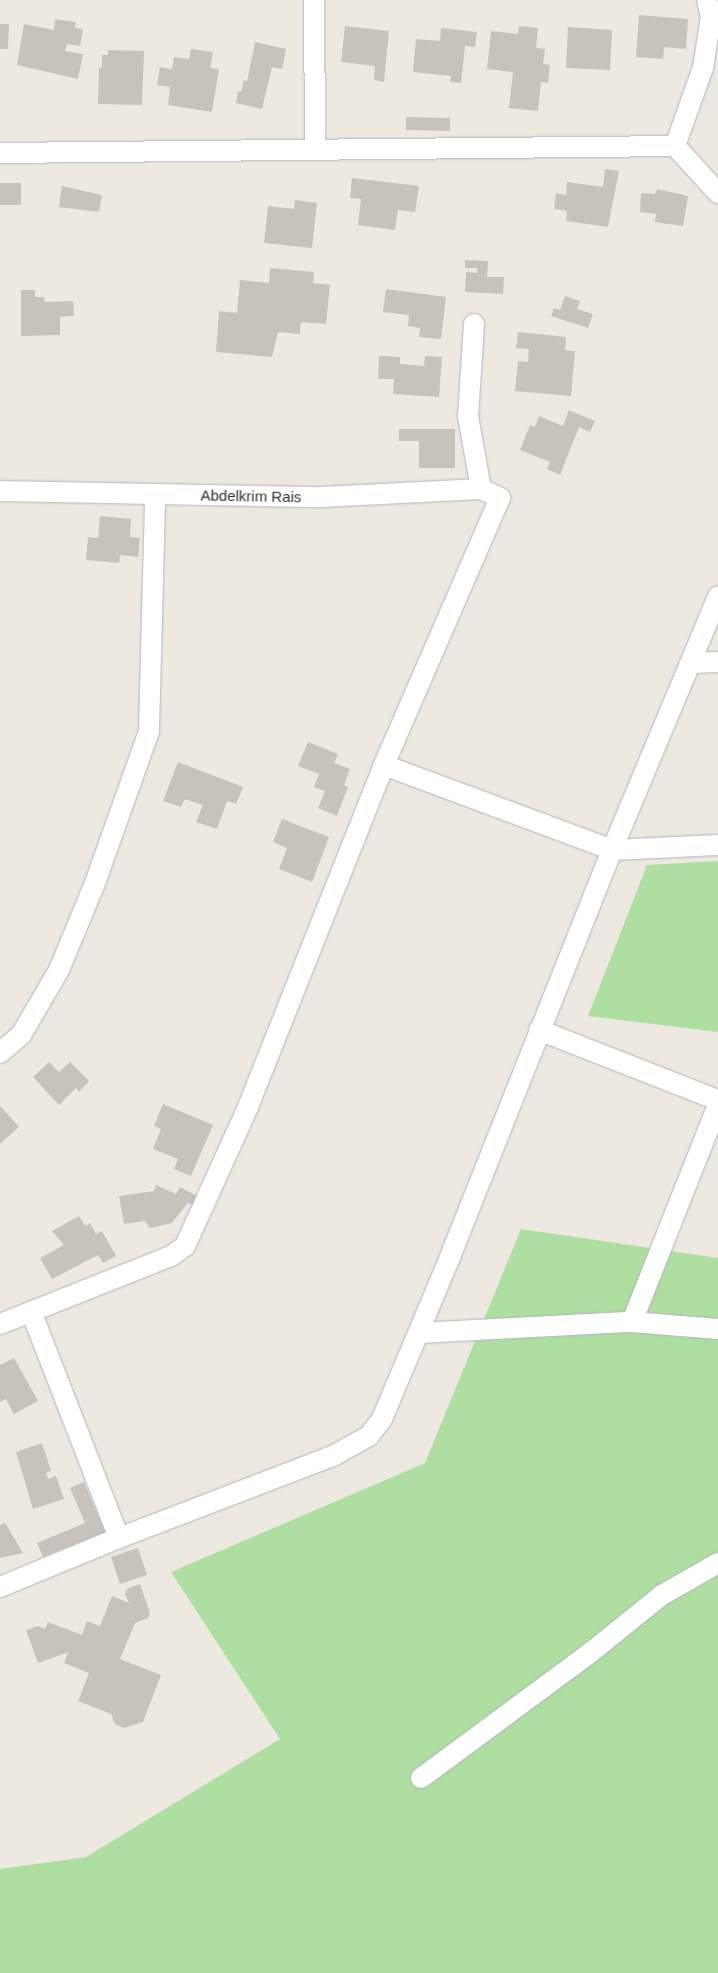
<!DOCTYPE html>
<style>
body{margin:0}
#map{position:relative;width:718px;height:1973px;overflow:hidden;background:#ede9e1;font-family:Helvetica,sans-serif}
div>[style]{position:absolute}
.green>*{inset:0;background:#aedfa1}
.building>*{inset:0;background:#c6c3bc}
.roads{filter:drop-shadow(0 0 1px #b4b5bf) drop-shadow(0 0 1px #b4b5bf)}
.minor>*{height:20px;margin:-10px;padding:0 10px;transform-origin:10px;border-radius:10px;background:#fff}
span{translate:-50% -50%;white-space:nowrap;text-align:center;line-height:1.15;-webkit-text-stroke:4.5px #fff;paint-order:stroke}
.street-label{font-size:15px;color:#2d2d2d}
</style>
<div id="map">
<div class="green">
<i style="clip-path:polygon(718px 861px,718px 1032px,588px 1016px,647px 865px)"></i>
<i style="clip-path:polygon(521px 1229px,718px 1258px,718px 1973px,0 1973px,0 1869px,86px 1857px,280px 1739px,171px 1572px,425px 1463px)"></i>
</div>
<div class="building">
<i style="clip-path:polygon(639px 15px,688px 19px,686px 49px,664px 47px,663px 59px,636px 57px)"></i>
<i style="clip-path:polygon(55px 19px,76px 22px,75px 28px,83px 29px,80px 46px,67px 44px,65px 51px,83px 54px,78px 79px,17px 65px,24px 24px,54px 30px)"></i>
<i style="clip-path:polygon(0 24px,9px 24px,8px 49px,0 49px)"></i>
<i style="clip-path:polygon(345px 26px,389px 31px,384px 82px,374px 80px,375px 66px,341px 62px)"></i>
<i style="clip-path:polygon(519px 26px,538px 28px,536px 48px,545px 49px,543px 64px,550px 65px,548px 83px,541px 82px,538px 111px,509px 108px,513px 72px,487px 69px,491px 31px,518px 34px)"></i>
<i style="clip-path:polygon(568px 27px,612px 30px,610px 70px,566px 68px)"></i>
<i style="clip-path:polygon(441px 28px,477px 32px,475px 47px,465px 46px,461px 83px,450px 82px,451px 76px,413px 72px,416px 39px,440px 41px)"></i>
<i style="clip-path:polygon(255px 42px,286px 49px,282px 69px,272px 67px,262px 109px,236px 103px,238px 91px,241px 92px,244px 80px,247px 81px)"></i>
<i style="clip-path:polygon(191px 49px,213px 52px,210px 68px,219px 69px,212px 112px,168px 105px,170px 87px,157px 85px,160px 67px,172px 69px,174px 57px,189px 59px)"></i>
<i style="clip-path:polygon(108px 50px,144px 51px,142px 105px,98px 104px,99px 68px,102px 68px,102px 55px,108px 55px)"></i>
<i style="clip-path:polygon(406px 117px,450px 118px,450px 131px,406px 130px)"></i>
<i style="clip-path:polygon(605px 169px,619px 171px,608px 227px,566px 221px,567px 211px,554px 209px,556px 193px,566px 195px,567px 182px,603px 187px)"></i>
<i style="clip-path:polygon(352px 178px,419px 186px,415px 212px,398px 210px,395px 230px,358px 225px,361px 199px,350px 198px)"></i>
<i style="clip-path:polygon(0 183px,21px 183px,21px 205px,0 205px)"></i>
<i style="clip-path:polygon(62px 186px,102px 195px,99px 212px,59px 207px)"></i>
<i style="clip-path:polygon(657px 189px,688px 196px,683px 226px,655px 222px,656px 214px,640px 212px,641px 193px,655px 194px)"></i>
<i style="clip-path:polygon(295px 200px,317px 203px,312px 248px,264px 243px,268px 206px,294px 209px)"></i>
<i style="clip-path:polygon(465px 260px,488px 261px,487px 277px,504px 277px,503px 294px,465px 292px,466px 272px,477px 273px,477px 268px,465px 268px)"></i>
<i style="clip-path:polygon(270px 268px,314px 272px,313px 283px,330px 285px,326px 324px,301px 322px,300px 334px,278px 332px,272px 357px,216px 352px,219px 311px,237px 313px,240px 280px,269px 283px)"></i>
<i style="clip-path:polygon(386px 289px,446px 297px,441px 339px,419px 337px,420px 328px,408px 326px,409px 315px,383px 312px)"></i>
<i style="clip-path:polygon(21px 290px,35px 290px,35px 297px,44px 297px,45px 302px,73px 301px,74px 316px,60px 317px,60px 335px,21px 336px)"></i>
<i style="clip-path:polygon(565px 296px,580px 301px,577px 309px,593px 314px,588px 328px,551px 316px,554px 308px,560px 310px)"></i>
<i style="clip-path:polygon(518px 332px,566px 337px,565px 350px,575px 351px,571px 396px,515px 391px,518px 361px,528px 362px,529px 349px,516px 348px)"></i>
<i style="clip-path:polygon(379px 356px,400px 357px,400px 364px,424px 366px,425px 356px,442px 357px,439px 397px,393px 394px,394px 379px,378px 379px)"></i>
<i style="clip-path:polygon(569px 410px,595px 421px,590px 432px,579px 427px,560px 475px,547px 469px,550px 462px,520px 450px,530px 425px,535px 427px,539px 416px,563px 426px)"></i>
<i style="clip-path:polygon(399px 429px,455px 429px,455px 468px,419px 468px,419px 441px,399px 441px)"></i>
<i style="clip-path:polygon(100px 516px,131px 519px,130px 537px,140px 538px,138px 557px,120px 555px,119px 563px,86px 560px,88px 537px,98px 538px)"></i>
<i style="clip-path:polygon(308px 742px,338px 754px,334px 763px,350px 769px,344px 785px,348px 787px,337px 816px,318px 808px,325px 791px,314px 787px,319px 774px,298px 766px)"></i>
<i style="clip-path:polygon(178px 762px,243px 787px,236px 804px,227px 801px,217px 829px,196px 822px,203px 805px,185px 799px,181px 807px,163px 801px)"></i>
<i style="clip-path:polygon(282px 819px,329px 837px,312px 882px,279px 869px,287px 848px,273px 842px)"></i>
<i style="clip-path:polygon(49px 1062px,59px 1072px,70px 1062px,89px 1081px,79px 1092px,76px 1088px,59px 1105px,33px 1077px)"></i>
<i style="clip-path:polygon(163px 1104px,213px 1125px,191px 1176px,174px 1169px,178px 1159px,153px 1149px,161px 1129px,154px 1126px)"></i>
<i style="clip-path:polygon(0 1106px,19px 1127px,0 1144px)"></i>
<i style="clip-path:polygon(156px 1185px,176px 1194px,180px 1187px,201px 1198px,196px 1207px,188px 1203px,172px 1223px,150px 1228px,145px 1221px,124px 1224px,119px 1196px,154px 1191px)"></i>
<i style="clip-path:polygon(79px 1216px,85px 1226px,90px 1223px,96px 1234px,102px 1231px,116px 1256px,103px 1263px,98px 1255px,52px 1279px,40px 1258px,64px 1245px,52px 1231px)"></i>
<i style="clip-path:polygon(14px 1358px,38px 1401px,14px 1414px,6px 1399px,0 1402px,0 1365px)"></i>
<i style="clip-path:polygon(42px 1443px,51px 1471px,46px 1473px,48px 1479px,56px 1476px,64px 1499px,33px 1509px,16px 1452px)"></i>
<i style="clip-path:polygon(84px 1482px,105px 1532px,43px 1557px,37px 1543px,85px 1523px,70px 1488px)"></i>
<i style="clip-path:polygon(5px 1523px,23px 1553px,0 1558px,0 1525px)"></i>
<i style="clip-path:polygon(138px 1548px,147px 1575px,120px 1584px,111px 1557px)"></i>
<i style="clip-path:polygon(140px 1584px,150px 1613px,148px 1618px,135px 1623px,120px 1659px,161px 1675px,143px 1722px,124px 1728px,115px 1724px,111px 1714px,78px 1701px,89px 1673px,64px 1663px,68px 1652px,38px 1663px,26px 1630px,38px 1626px,45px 1629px,48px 1622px,82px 1635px,87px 1621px,100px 1626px,112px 1596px,129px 1603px,125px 1594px,128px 1588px)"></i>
</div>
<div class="roads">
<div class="minor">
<i style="left:314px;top:0;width:149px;rotate:89.6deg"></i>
<i style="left:675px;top:146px;width:83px;rotate:-70.3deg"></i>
<i style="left:703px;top:68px;width:52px;rotate:-81.1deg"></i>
<i style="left:711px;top:17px;width:17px;rotate:-103deg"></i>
<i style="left:0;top:153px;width:675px;rotate:-0.59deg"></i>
<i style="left:675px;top:146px;width:64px;rotate:47.5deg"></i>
<i style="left:474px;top:324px;width:92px;rotate:93.7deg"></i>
<i style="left:468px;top:416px;width:74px;rotate:79.9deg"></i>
<i style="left:0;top:491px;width:322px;rotate:1.1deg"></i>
<i style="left:322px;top:497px;width:159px;rotate:-2.9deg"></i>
<i style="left:481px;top:489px;width:21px;rotate:25deg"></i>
<i style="left:500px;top:498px;width:291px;rotate:113.5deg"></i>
<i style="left:384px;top:765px;width:366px;rotate:111.7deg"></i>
<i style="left:249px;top:1105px;width:155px;rotate:114.4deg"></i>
<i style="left:185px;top:1246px;width:17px;rotate:144deg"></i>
<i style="left:171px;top:1256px;width:184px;rotate:158.3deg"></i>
<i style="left:692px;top:663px;width:26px;rotate:-2deg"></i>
<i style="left:384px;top:765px;width:243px;rotate:20.4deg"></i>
<i style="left:612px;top:850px;width:275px;rotate:-67.3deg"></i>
<i style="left:539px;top:1030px;width:192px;rotate:21.4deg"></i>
<i style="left:0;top:1053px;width:28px;rotate:-41deg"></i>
<i style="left:21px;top:1035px;width:75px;rotate:-59.7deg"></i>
<i style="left:59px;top:970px;width:94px;rotate:-67.5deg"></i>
<i style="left:95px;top:883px;width:161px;rotate:-70.4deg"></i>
<i style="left:149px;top:731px;width:237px;rotate:-88.5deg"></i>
<i style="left:632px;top:1322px;width:233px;rotate:-68.4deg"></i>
<i style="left:419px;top:1333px;width:213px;rotate:-3deg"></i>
<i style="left:632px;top:1322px;width:86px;rotate:4.7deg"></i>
<i style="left:119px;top:1538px;width:229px;rotate:-21deg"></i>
<i style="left:333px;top:1456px;width:41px;rotate:-29.1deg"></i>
<i style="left:369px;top:1436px;width:21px;rotate:-53deg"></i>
<i style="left:382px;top:1419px;width:176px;rotate:-67.2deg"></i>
<i style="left:450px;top:1257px;width:438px;rotate:-68.3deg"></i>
<i style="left:612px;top:850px;width:106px;rotate:-2.7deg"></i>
<i style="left:0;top:1587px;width:129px;rotate:-22.4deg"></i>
<i style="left:119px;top:1538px;width:243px;rotate:-111.2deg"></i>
<i style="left:421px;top:1778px;width:210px;rotate:-36.5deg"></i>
<i style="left:590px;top:1653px;width:92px;rotate:-38.9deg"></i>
<i style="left:662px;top:1595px;width:64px;rotate:-29.7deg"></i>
</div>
</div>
<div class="street-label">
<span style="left:251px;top:496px;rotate:1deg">Abdelkrim Rais</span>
</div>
</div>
